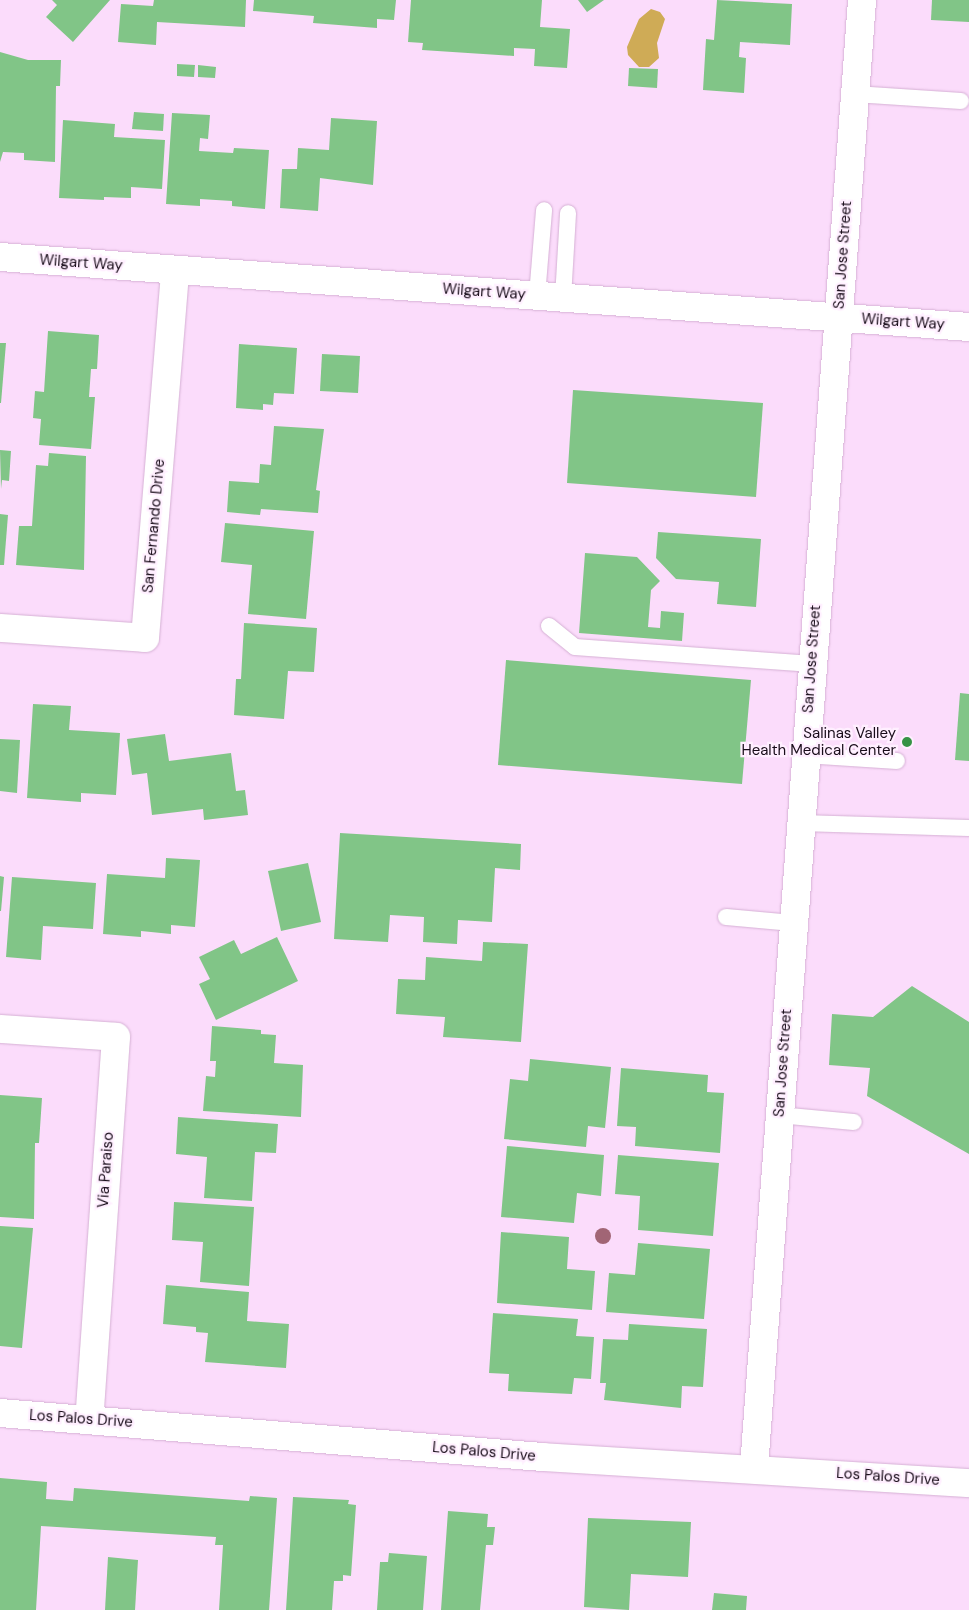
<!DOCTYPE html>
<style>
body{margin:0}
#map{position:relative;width:969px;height:1610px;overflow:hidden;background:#fbdcfb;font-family:"DM Sans",sans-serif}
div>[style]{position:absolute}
.water>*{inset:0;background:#cfab56}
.building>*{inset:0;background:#81c587}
.roads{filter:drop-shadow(0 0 1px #d5b0d4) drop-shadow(0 0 1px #d5b0d4)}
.service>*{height:16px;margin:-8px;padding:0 8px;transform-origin:8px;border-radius:8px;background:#fff}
.minor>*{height:28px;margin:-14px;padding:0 14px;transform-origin:14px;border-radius:14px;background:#fff}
.tertiary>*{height:28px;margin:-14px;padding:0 14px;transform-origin:14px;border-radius:14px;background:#fff}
.trees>*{width:16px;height:16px;margin:-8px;border-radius:50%;background:#a16575}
.dots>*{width:14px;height:14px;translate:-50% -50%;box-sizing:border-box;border:2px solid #ffefff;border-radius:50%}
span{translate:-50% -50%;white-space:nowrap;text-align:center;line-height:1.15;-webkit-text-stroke:4.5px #ffefff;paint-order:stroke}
.street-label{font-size:15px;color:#180c19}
.poi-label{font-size:15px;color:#180c19}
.right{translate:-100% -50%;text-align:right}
</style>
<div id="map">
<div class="water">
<i style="clip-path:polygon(651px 9px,660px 12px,665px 19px,657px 43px,659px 58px,649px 67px,639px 67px,628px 55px,627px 47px,639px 19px)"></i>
</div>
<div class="building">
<i style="clip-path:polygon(52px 0,110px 0,73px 42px,46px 17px,57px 5px)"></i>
<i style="clip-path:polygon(154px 0,246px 0,245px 27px,157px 22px,156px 45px,118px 42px,121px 4px,153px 6px)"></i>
<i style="clip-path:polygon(254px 0,396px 0,394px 20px,377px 19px,377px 28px,313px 23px,314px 16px,253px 11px)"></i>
<i style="clip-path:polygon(411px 0,542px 0,540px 27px,570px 29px,567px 68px,534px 66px,535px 49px,514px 48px,514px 56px,422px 50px,423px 43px,408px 42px)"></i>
<i style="clip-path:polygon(578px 0,604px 0,587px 12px)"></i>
<i style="clip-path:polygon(717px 0,792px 4px,790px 45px,740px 42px,739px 57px,746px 58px,744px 93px,703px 90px,706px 39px,714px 40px)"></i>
<i style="clip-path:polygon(932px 0,969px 0,969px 22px,931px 20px)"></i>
<i style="clip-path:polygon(0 52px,28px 60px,61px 60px,60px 86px,56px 86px,55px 162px,24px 160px,24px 153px,3px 152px,0 162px)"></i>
<i style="clip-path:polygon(177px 64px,195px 65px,194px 77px,177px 76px)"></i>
<i style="clip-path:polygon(198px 65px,216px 67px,215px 78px,198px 77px)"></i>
<i style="clip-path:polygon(629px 68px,658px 69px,657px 88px,628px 86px)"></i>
<i style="clip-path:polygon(134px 112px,164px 114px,163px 131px,132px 129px)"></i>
<i style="clip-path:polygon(172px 113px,210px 115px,208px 139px,200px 138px,199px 151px,233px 153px,234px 148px,269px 150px,265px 209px,232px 206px,232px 201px,200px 199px,200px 206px,166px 204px)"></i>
<i style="clip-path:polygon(331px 118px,377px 121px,373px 185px,320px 178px,318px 211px,280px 208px,282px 169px,297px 169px,298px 148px,329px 150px)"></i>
<i style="clip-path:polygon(63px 120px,115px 124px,114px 137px,165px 140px,162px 189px,131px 187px,131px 198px,104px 197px,104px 200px,59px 198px)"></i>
<i style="clip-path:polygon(48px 331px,99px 335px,97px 369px,91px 369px,89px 397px,95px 397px,91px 449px,39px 445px,41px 419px,33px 418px,35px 391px,44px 392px)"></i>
<i style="clip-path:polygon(0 343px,6px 343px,1px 403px,0 403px)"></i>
<i style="clip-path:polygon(239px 344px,297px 348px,294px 394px,274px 393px,273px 405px,263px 404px,263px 410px,236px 408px)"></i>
<i style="clip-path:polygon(322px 354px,360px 356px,358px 393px,320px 391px)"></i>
<i style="clip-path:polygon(573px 390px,763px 403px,756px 497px,567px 483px)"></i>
<i style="clip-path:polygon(274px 426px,324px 429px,316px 490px,320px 491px,318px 513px,261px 509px,260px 515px,227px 512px,229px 481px,259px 483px,260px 464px,271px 465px)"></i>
<i style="clip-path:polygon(0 450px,11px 451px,9px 481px,2px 480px,1px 489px)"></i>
<i style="clip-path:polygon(49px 453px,86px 456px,84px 570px,16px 565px,19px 526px,32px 526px,36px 465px,48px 466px)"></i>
<i style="clip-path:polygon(0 514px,8px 515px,4px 565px,0 565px)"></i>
<i style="clip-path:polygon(225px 523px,314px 531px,306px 619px,248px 614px,252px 565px,221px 562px)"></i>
<i style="clip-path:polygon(658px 532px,761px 539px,756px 607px,717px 604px,719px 582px,676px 579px,656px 558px)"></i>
<i style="clip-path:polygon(585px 553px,637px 557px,660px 581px,651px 590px,648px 627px,660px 628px,661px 611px,684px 613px,682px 641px,579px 633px)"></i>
<i style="clip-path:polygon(244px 623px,317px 628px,314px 672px,288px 671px,284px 719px,234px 715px,236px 679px,241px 679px)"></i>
<i style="clip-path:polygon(506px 660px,751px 680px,742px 784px,498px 765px)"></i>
<i style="clip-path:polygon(960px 693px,969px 694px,969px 761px,955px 760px)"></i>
<i style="clip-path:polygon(33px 704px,71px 706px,69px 730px,120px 733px,116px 795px,81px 793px,81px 802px,27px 798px)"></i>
<i style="clip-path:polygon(165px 734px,169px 761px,231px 753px,236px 791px,245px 790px,248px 815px,204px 820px,203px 809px,152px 815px,147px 773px,132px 775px,127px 739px)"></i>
<i style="clip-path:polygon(0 739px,20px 740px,17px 793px,0 791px)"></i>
<i style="clip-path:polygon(340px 833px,521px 844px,520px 870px,495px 868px,492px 922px,458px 920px,457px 944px,423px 942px,424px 917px,390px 915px,388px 942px,334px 939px)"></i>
<i style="clip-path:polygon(166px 858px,200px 860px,195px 927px,171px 925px,171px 934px,141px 931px,141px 937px,103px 934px,107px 874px,165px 878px)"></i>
<i style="clip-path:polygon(308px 863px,321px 922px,281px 931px,268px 871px)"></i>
<i style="clip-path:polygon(0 876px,4px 877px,1px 911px,0 911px)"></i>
<i style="clip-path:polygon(12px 877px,96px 883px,93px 929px,43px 926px,41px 960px,6px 957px)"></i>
<i style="clip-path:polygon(277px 937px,298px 981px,216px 1020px,199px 984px,210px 979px,199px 957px,234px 940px,241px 954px)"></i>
<i style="clip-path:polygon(483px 942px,528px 944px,521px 1042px,443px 1037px,445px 1017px,396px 1014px,398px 979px,425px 980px,426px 957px,482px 961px)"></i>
<i style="clip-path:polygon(912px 986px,969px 1022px,969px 1154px,867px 1096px,870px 1068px,829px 1065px,832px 1014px,873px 1017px)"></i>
<i style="clip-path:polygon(212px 1026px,261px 1030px,261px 1034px,276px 1035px,274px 1063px,303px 1065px,301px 1117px,203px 1111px,206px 1076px,215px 1077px,216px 1061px,210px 1061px)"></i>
<i style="clip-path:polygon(530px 1059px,611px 1067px,605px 1128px,588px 1126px,586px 1147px,504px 1139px,510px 1079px,528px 1081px)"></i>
<i style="clip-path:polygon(621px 1068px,708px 1075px,707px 1092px,724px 1093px,720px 1153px,635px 1146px,636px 1127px,617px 1126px)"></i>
<i style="clip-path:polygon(0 1095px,42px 1098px,39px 1143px,35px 1143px,34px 1219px,0 1217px)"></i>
<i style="clip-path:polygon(178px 1117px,278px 1124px,276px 1153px,255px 1152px,252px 1201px,204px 1198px,207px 1157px,176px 1154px)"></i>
<i style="clip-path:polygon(507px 1146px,604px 1155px,601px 1196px,577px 1193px,574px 1223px,501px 1217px)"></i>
<i style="clip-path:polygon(618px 1155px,719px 1163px,713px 1236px,638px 1230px,640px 1196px,615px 1194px)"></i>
<i style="clip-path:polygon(174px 1202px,254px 1207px,249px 1286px,200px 1282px,203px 1242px,172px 1240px)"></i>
<i style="clip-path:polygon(0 1226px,33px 1228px,22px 1348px,0 1346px)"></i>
<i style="clip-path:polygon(501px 1232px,569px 1237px,567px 1269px,595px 1271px,592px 1310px,497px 1303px)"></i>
<i style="clip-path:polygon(638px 1243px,710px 1249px,704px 1319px,606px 1312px,609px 1273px,635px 1275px)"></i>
<i style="clip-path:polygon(166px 1285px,249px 1292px,247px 1321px,289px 1324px,286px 1368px,205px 1362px,208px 1333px,196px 1332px,196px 1327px,163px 1324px)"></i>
<i style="clip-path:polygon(493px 1313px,578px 1319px,576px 1336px,594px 1337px,591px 1379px,574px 1378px,572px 1394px,508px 1391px,509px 1374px,489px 1373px)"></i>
<i style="clip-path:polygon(629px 1324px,707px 1329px,703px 1387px,682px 1386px,681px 1408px,604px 1400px,606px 1383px,600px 1383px,603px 1339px,628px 1340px)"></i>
<i style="clip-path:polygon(0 1478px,47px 1482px,46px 1499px,73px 1501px,74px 1488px,249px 1501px,250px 1496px,277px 1498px,269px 1610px,219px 1610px,223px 1545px,215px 1545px,216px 1537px,41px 1526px,36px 1610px,0 1610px)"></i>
<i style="clip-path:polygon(293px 1497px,349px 1500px,348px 1504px,356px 1505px,351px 1576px,343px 1575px,343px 1581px,334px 1581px,332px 1610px,286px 1610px)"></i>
<i style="clip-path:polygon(448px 1511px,488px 1514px,487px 1527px,495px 1527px,493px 1545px,486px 1545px,480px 1610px,441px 1610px)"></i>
<i style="clip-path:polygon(588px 1518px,691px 1522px,688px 1577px,631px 1574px,629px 1610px,584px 1607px)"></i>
<i style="clip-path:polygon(389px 1553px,427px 1556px,423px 1610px,377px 1610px,380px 1562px,388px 1562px)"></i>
<i style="clip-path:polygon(108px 1557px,138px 1560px,135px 1610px,105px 1610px)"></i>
<i style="clip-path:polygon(714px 1593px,747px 1596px,746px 1610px,712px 1610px)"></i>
</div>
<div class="roads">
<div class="service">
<i style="left:855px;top:94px;width:106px;rotate:3.8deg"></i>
<i style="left:537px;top:296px;width:86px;rotate:-85.3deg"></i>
<i style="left:563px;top:298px;width:85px;rotate:-86.6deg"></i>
<i style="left:549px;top:626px;width:33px;rotate:39deg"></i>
<i style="left:575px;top:647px;width:238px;rotate:4.1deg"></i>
<i style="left:805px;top:755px;width:92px;rotate:3.7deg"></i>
<i style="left:800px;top:823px;width:169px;rotate:1.7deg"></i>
<i style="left:726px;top:917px;width:67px;rotate:5.1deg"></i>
<i style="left:779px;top:1115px;width:75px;rotate:5.3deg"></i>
</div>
<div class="minor">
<i style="left:0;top:257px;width:972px;rotate:4.13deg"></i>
<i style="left:0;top:628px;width:145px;rotate:3.9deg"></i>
<i style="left:145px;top:638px;width:369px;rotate:-85.3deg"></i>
<i style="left:0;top:1029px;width:116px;rotate:3.9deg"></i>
<i style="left:116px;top:1037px;width:383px;rotate:94deg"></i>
<i style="left:754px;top:1468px;width:1472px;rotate:-85.79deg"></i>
</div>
<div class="tertiary">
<i style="left:0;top:1413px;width:544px;rotate:4.64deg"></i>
<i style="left:542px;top:1457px;width:428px;rotate:3.5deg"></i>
</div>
</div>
<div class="trees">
<i style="left:603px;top:1236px"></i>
</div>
<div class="dots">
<i style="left:907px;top:742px;background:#369345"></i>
</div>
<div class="street-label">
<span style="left:843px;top:255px;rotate:-86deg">San Jose Street</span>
<span style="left:81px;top:263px;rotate:4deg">Wilgart Way</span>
<span style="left:484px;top:292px;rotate:4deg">Wilgart Way</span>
<span style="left:903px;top:322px;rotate:4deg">Wilgart Way</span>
<span style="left:154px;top:526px;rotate:-85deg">San Fernando Drive</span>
<span style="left:812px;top:659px;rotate:-86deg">San Jose Street</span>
<span style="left:783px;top:1063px;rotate:-86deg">San Jose Street</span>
<span style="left:106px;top:1170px;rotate:-86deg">Via Paraiso</span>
<span style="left:81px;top:1419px;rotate:4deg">Los Palos Drive</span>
<span style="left:484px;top:1452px;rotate:5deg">Los Palos Drive</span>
<span style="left:888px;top:1477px;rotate:4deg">Los Palos Drive</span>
</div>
<div class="poi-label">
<span class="right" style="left:896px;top:742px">Salinas Valley<br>Health Medical Center</span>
</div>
</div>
